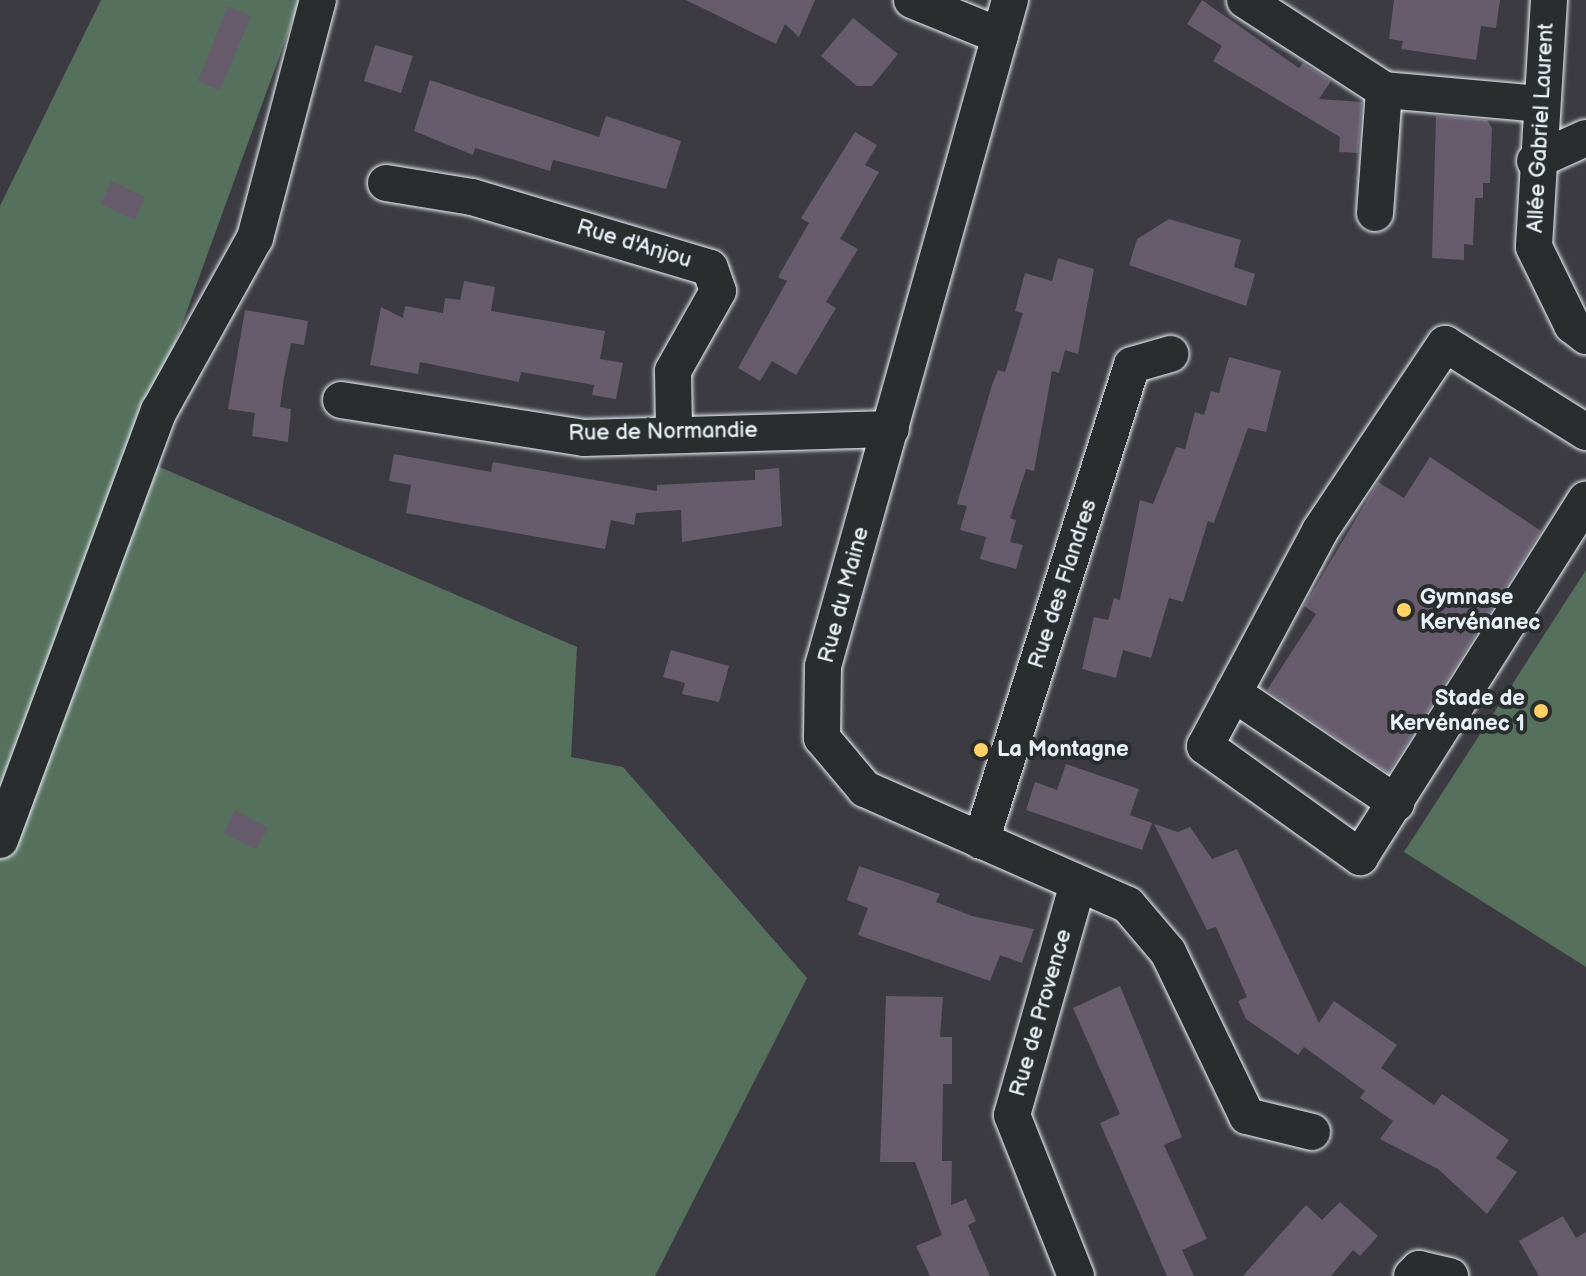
<!DOCTYPE html>
<meta charset="utf-8">
<style>
body{margin:0}
#map{position:relative;width:1586px;height:1276px;overflow:hidden;background:#3c3b41;font-family:"Balsamiq Sans",sans-serif}
div>[style]{position:absolute}
.green>*{inset:0;background:#56705e}
.building>*{inset:0;background:#665c6c}
.roads{filter:drop-shadow(0 0 2px #e8f1f8) drop-shadow(0 0 2px #e8f1f8)}
.minor>*{height:36px;margin:-18px;padding:0 18px;transform-origin:18px;border-radius:18px;background:#2a2d2e}
.dots>*{width:22px;height:22px;translate:-50% -50%;box-sizing:border-box;border:4px solid #2a2d2e;border-radius:50%}
span{translate:-50% -50%;white-space:nowrap;text-align:center;line-height:1.15;-webkit-text-stroke:8px #2a2d2e;paint-order:stroke}
.street-label{font-size:22px;color:#e8f1f8}
.poi-label{font-size:22px;color:#e8f1f8;font-weight:700}
.left{translate:0 -50%;text-align:left}
.right{translate:-100% -50%;text-align:right}
</style>
<div id="map">
<div class="green">
<i style="clip-path:polygon(101px 0,300px 0,134px 456px,577px 647px,571px 757px,623px 767px,807px 978px,655px 1276px,0 1276px,0 206px)"></i>
<i style="clip-path:polygon(1586px 570px,1586px 967px,1404px 852px)"></i>
</div>
<div class="building">
<i style="clip-path:polygon(686px 0,815px 0,799px 37px,785px 24px,776px 44px)"></i>
<i style="clip-path:polygon(1202px 0,1299px 68px,1303px 63px,1331px 81px,1319px 99px,1362px 102px,1358px 153px,1339px 152px,1340px 137px,1213px 61px,1222px 46px,1187px 24px)"></i>
<i style="clip-path:polygon(1394px 0,1500px 0,1496px 28px,1481px 26px,1476px 60px,1401px 49px,1403px 41px,1389px 39px)"></i>
<i style="clip-path:polygon(228px 6px,251px 16px,220px 90px,198px 81px)"></i>
<i style="clip-path:polygon(853px 18px,898px 54px,872px 86px,857px 86px,821px 56px)"></i>
<i style="clip-path:polygon(375px 45px,413px 56px,401px 93px,364px 81px)"></i>
<i style="clip-path:polygon(430px 80px,599px 137px,606px 116px,681px 141px,666px 189px,553px 160px,550px 171px,475px 148px,473px 155px,414px 131px)"></i>
<i style="clip-path:polygon(1436px 116px,1487px 120px,1492px 128px,1490px 183px,1483px 183px,1483px 198px,1475px 198px,1473px 245px,1464px 244px,1464px 260px,1432px 258px)"></i>
<i style="clip-path:polygon(855px 132px,877px 145px,865px 165px,879px 172px,840px 239px,858px 249px,826px 302px,836px 308px,796px 375px,772px 361px,760px 381px,738px 368px,787px 281px,778px 277px,809px 223px,801px 218px)"></i>
<i style="clip-path:polygon(111px 181px,145px 197px,135px 220px,101px 204px)"></i>
<i style="clip-path:polygon(1169px 219px,1241px 240px,1234px 267px,1255px 274px,1246px 306px,1129px 265px,1137px 239px)"></i>
<i style="clip-path:polygon(1058px 258px,1094px 269px,1078px 354px,1065px 350px,1059px 373px,1052px 371px,1034px 471px,1026px 469px,1010px 518px,1016px 520px,1010px 542px,1023px 545px,1016px 569px,980px 559px,986px 537px,960px 530px,967px 506px,957px 504px,992px 385px,998px 370px,1005px 372px,1023px 313px,1015px 311px,1025px 273px,1052px 281px)"></i>
<i style="clip-path:polygon(464px 281px,495px 287px,491px 311px,605px 331px,600px 359px,623px 363px,616px 399px,592px 395px,594px 385px,521px 372px,519px 382px,420px 362px,418px 374px,370px 365px,381px 307px,403px 318px,405px 306px,443px 313px,445px 298px,460px 300px)"></i>
<i style="clip-path:polygon(245px 310px,308px 321px,304px 345px,291px 343px,284px 378px,280px 407px,291px 409px,288px 442px,252px 436px,255px 413px,228px 409px)"></i>
<i style="clip-path:polygon(1229px 357px,1281px 371px,1266px 432px,1248px 428px,1214px 523px,1208px 521px,1183px 602px,1169px 598px,1151px 658px,1123px 650px,1116px 678px,1082px 669px,1094px 617px,1108px 620px,1114px 598px,1120px 600px,1140px 500px,1153px 504px,1176px 447px,1185px 449px,1195px 412px,1204px 415px,1211px 391px,1219px 393px)"></i>
<i style="clip-path:polygon(394px 454px,491px 472px,493px 462px,657px 491px,657px 485px,755px 480px,755px 470px,779px 468px,782px 526px,682px 542px,681px 510px,636px 513px,634px 525px,611px 520px,605px 549px,459px 523px,406px 513px,411px 485px,389px 481px)"></i>
<i style="clip-path:polygon(1430px 457px,1541px 531px,1388px 773px,1267px 690px,1316px 614px,1304px 606px,1378px 482px,1404px 498px)"></i>
<i style="clip-path:polygon(671px 650px,729px 666px,719px 702px,682px 694px,685px 683px,663px 677px)"></i>
<i style="clip-path:polygon(1066px 764px,1139px 789px,1130px 815px,1152px 823px,1142px 850px,1026px 810px,1035px 782px,1057px 790px)"></i>
<i style="clip-path:polygon(235px 810px,268px 828px,256px 849px,224px 833px)"></i>
<i style="clip-path:polygon(1154px 824px,1178px 832px,1190px 827px,1212px 859px,1237px 849px,1319px 1023px,1334px 1001px,1397px 1045px,1381px 1068px,1434px 1105px,1442px 1094px,1509px 1140px,1496px 1158px,1517px 1172px,1487px 1214px,1438px 1169px,1380px 1139px,1393px 1121px,1360px 1098px,1365px 1091px,1304px 1047px,1298px 1055px,1246px 1019px,1238px 1001px,1247px 997px,1216px 927px,1207px 930px)"></i>
<i style="clip-path:polygon(859px 866px,940px 894px,936px 902px,972px 916px,1034px 929px,1022px 963px,1000px 955px,990px 981px,858px 935px,868px 908px,847px 900px)"></i>
<i style="clip-path:polygon(1120px 986px,1182px 1137px,1164px 1145px,1207px 1239px,1182px 1250px,1194px 1276px,1167px 1276px,1100px 1123px,1120px 1114px,1073px 1008px)"></i>
<i style="clip-path:polygon(886px 996px,943px 997px,940px 1037px,952px 1037px,952px 1084px,943px 1084px,942px 1161px,952px 1161px,951px 1205px,966px 1199px,976px 1221px,968px 1225px,990px 1276px,930px 1276px,916px 1246px,942px 1235px,915px 1162px,880px 1162px)"></i>
<i style="clip-path:polygon(1340px 1202px,1378px 1236px,1360px 1256px,1353px 1250px,1331px 1276px,1243px 1276px,1306px 1205px,1322px 1220px)"></i>
<i style="clip-path:polygon(1563px 1216px,1576px 1238px,1586px 1232px,1586px 1276px,1539px 1276px,1519px 1241px)"></i>
</div>
<div class="roads">
<div class="minor">
<i style="left:912px;top:0;width:95px;rotate:22.2deg"></i>
<i style="left:1010px;top:0;width:692px;rotate:105.68deg"></i>
<i style="left:823px;top:666px;width:72px;rotate:90.8deg"></i>
<i style="left:822px;top:738px;width:67px;rotate:49.9deg"></i>
<i style="left:865px;top:789px;width:287px;rotate:23.8deg"></i>
<i style="left:1128px;top:905px;width:62px;rotate:49.6deg"></i>
<i style="left:1168px;top:952px;width:182px;rotate:64.3deg"></i>
<i style="left:1247px;top:1116px;width:67px;rotate:13.8deg"></i>
<i style="left:1245px;top:0;width:166px;rotate:32.9deg"></i>
<i style="left:1384px;top:90px;width:157px;rotate:5.1deg"></i>
<i style="left:1549px;top:0;width:247px;rotate:93.5deg"></i>
<i style="left:1534px;top:247px;width:87px;rotate:64deg"></i>
<i style="left:1572px;top:325px;width:18px;rotate:38deg"></i>
<i style="left:1535px;top:161px;width:56px;rotate:-24.3deg"></i>
<i style="left:386px;top:183px;width:87px;rotate:9.2deg"></i>
<i style="left:472px;top:197px;width:248px;rotate:16.6deg"></i>
<i style="left:710px;top:268px;width:24px;rotate:71deg"></i>
<i style="left:718px;top:291px;width:92px;rotate:119.4deg"></i>
<i style="left:673px;top:371px;width:60px;rotate:89deg"></i>
<i style="left:1375px;top:213px;width:123px;rotate:-85.8deg"></i>
<i style="left:341px;top:400px;width:246px;rotate:8.9deg"></i>
<i style="left:584px;top:438px;width:307px;rotate:-1.7deg"></i>
<i style="left:1586px;top:432px;width:166px;rotate:-148deg"></i>
<i style="left:1445px;top:344px;width:225px;rotate:123.8deg"></i>
<i style="left:1320px;top:531px;width:244px;rotate:118.1deg"></i>
<i style="left:1205px;top:746px;width:191px;rotate:35.6deg"></i>
<i style="left:1360px;top:857px;width:423px;rotate:-57.7deg"></i>
<i style="left:1233px;top:693px;width:197px;rotate:34deg"></i>
<i style="left:0;top:840px;width:458px;rotate:-69.7deg"></i>
<i style="left:159px;top:411px;width:198px;rotate:-61deg"></i>
<i style="left:255px;top:238px;width:246px;rotate:-75.2deg"></i>
<i style="left:981px;top:841px;width:499px;rotate:-72.4deg"></i>
<i style="left:1132px;top:365px;width:40px;rotate:-16deg"></i>
<i style="left:1076px;top:1276px;width:173px;rotate:-111.7deg"></i>
<i style="left:1012px;top:1115px;width:240px;rotate:-74.1deg"></i>
<i style="left:1412px;top:1276px;width:10px;rotate:-45deg"></i>
<i style="left:1419px;top:1269px;width:32px;rotate:13deg"></i>
</div>
</div>
<div class="dots">
<i style="left:1404px;top:610px;background:#ffd166"></i>
<i style="left:1541px;top:711px;background:#ffd166"></i>
<i style="left:981px;top:750px;background:#ffd166"></i>
</div>
<div class="street-label">
<span style="left:1541px;top:128px;rotate:-87deg">Allée Gabriel Laurent</span>
<span style="left:634px;top:244px;rotate:17deg">Rue d'Anjou</span>
<span style="left:663px;top:432px;rotate:-1deg">Rue de Normandie</span>
<span style="left:1063px;top:584px;rotate:-72deg">Rue des Flandres</span>
<span style="left:844px;top:595px;rotate:-75deg">Rue du Maine</span>
<span style="left:1041px;top:1013px;rotate:-74deg">Rue de Provence</span>
</div>
<div class="poi-label">
<span class="left" style="left:1420px;top:610px">Gymnase<br>Kervénanec</span>
<span class="right" style="left:1525px;top:711px">Stade de<br>Kervénanec 1</span>
<span class="left" style="left:997px;top:750px">La Montagne</span>
</div>
</div>
